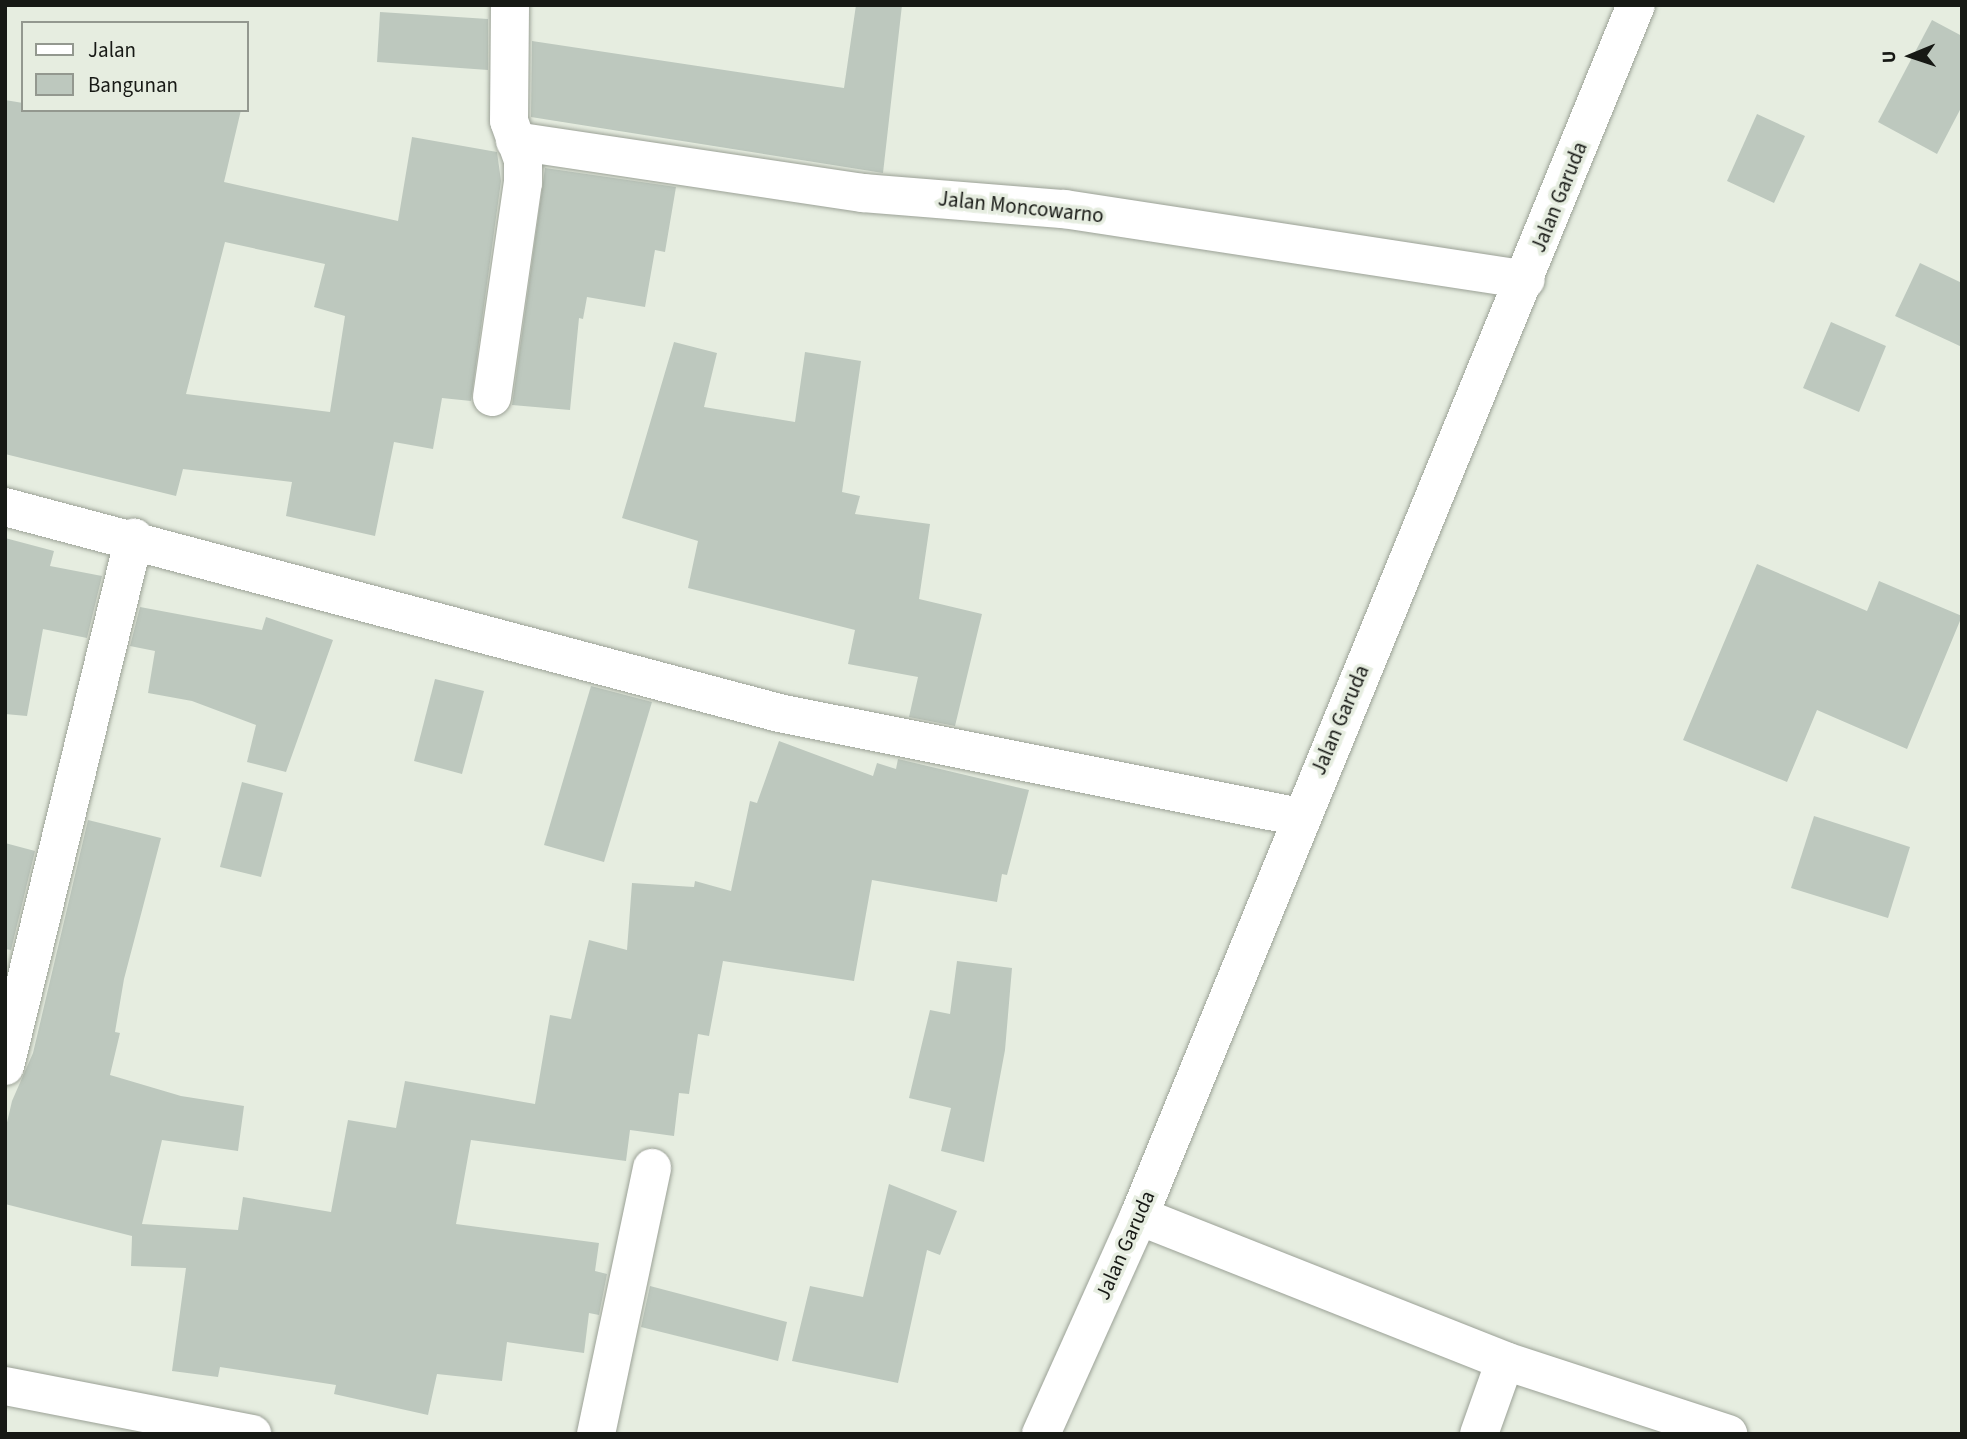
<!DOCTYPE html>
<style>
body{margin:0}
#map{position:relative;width:1967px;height:1439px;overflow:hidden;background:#e6ede0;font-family:"Source Sans 3",sans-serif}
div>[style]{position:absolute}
.building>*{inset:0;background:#bdc8be}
.roads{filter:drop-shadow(0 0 2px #9ba196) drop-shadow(0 0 2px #9ba196)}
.street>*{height:38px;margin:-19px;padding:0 19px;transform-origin:19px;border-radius:19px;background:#fff}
.secondary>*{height:38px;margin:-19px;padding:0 19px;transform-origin:19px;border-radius:19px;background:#fff}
span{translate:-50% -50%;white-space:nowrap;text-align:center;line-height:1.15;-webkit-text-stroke:7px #e6ede0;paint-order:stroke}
.street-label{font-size:21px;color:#171915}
.frame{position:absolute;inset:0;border:7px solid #171915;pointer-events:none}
.legend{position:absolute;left:21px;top:21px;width:228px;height:91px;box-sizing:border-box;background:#e6ede0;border:2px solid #93988f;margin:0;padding:9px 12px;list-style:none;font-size:21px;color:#171915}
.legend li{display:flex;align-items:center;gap:14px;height:35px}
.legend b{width:35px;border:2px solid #93988f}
.north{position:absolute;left:1876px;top:21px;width:70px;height:70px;-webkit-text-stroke:5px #e6ede0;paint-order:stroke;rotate:268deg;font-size:19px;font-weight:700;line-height:28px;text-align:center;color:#171915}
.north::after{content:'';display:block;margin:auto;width:24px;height:32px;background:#171915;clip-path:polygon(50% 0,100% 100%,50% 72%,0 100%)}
</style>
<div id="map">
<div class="building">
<i style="clip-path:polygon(856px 5px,902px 5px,883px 173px,531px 117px,532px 41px,844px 88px)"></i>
<i style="clip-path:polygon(380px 12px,488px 19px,488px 70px,377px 62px)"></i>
<i style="clip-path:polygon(1932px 20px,1962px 36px,1962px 106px,1937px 154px,1878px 122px)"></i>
<i style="clip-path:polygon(evenodd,5px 100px,23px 103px,23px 110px,241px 110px,224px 182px,398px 221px,412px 137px,497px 152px,501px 181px,471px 401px,442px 398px,433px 449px,394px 442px,375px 536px,286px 516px,292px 482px,183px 469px,176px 496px,5px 454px,5px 100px,225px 242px,325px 264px,314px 307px,345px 316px,330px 412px,186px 394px,225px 242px)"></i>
<i style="clip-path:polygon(1757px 114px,1805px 136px,1774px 203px,1727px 181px)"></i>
<i style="clip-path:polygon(545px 168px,676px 187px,665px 252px,655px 250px,645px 307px,587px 297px,583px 319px,579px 318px,570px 410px,512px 405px)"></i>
<i style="clip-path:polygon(1920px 263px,1962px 283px,1962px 347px,1895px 316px)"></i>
<i style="clip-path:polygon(1831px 322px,1886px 346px,1859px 412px,1803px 388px)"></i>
<i style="clip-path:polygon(674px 342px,717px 353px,704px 407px,795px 422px,805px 352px,861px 361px,842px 492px,860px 496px,855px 514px,930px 524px,919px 599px,982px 614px,955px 726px,909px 717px,918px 677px,848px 664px,855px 630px,688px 588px,698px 541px,622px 518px)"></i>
<i style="clip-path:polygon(5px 538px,54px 551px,50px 566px,102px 576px,87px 638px,43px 629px,27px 716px,5px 714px)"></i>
<i style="clip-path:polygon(1757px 564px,1867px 611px,1879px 581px,1962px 616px,1907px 749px,1817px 710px,1787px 782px,1683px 740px)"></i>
<i style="clip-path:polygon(140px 607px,262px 630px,266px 617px,333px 640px,286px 772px,247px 762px,256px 725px,192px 701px,148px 693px,155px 651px,130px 646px)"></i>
<i style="clip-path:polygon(435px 679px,484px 691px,462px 774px,414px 761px)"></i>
<i style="clip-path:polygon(591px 686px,652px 702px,604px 862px,544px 845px)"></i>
<i style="clip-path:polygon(779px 741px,873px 776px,877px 763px,896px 769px,898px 759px,1029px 790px,1007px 875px,1002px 874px,997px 902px,872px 880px,854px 981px,723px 961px,709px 1036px,698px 1034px,689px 1094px,679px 1093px,674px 1136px,630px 1130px,626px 1161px,471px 1140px,456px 1224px,599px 1243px,595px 1271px,607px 1274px,599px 1315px,589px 1313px,584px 1353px,507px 1342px,502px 1381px,437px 1374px,428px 1415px,334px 1394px,336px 1385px,220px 1367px,218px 1377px,172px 1371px,186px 1268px,131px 1266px,132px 1236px,5px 1204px,5px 1131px,12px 1101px,33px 1053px,88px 820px,161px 838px,124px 979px,115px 1032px,120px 1033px,110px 1075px,181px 1096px,244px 1106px,238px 1151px,162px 1140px,142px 1224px,238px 1230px,243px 1197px,331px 1212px,348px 1120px,396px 1128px,405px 1081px,535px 1104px,550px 1015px,571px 1019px,589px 940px,627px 950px,632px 883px,694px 887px,695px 881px,731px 891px,750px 801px,757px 803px)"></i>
<i style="clip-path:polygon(242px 782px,283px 793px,261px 877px,220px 867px)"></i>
<i style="clip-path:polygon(1814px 816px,1910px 847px,1888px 918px,1791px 888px)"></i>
<i style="clip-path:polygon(5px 843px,35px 851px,11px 950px,5px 949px)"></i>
<i style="clip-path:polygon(957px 961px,1012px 968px,1005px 1050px,984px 1162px,941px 1151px,951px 1108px,909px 1098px,930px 1010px,950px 1014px)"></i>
<i style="clip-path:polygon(889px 1184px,957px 1211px,940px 1255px,927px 1250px,898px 1383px,792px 1361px,810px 1286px,863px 1297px)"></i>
<i style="clip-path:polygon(650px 1286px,787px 1322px,778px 1361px,641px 1327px)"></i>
</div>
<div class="roads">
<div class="street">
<i style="left:515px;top:141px;width:352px;rotate:8.5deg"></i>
<i style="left:863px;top:193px;width:202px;rotate:4.6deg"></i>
<i style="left:1064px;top:209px;width:467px;rotate:8.7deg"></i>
<i style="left:492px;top:397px;width:216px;rotate:-81.8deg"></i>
<i style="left:523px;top:183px;width:23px;rotate:-90deg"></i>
<i style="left:523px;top:160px;width:41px;rotate:-109.7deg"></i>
<i style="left:509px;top:121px;width:116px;rotate:-89.5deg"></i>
<i style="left:5px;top:507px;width:801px;rotate:14.9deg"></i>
<i style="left:779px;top:713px;width:531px;rotate:11.29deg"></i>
<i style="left:5px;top:1066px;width:544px;rotate:-76.27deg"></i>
<i style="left:1139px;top:1216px;width:394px;rotate:21.6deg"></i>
<i style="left:1505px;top:1361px;width:235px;rotate:18.1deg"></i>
<i style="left:5px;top:1386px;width:252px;rotate:11deg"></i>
<i style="left:596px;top:1434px;width:272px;rotate:-78.1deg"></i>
<i style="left:1479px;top:1434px;width:77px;rotate:-70.4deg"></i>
</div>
<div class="secondary">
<i style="left:1041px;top:1434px;width:239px;rotate:-65.8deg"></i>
<i style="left:1139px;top:1216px;width:1309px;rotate:-67.69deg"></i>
</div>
</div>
<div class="street-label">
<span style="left:1559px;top:197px;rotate:-68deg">Jalan Garuda</span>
<span style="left:1021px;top:207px;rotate:6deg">Jalan Moncowarno</span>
<span style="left:1340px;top:720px;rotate:-67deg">Jalan Garuda</span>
<span style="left:1125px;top:1245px;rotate:-66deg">Jalan Garuda</span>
</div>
<div class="frame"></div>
<ul class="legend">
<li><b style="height:9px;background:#fff"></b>Jalan</li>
<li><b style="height:19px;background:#bdc8be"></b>Bangunan</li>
</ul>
<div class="north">U</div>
</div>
